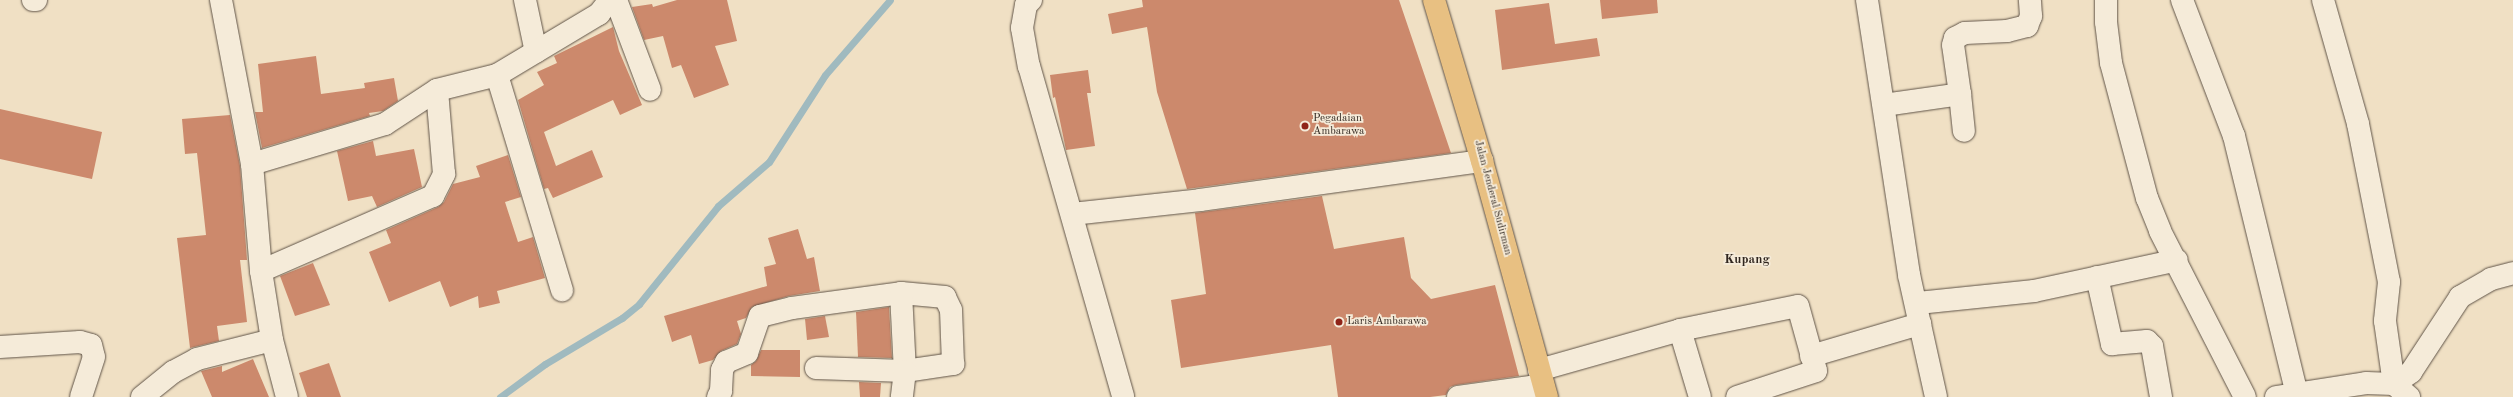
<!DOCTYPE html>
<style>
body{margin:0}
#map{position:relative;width:2513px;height:397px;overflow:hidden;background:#f0e0c4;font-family:"Old Standard TT",serif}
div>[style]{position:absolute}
.stream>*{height:7px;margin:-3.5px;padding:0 3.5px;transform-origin:3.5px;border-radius:3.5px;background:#a0babf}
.building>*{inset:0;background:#cc896c}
.roads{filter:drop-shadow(0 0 1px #605448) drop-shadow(0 0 1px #605448)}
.minor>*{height:22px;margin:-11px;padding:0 11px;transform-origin:11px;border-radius:11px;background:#f5ebd9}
.major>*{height:22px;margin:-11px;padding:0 11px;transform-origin:11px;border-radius:11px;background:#e8c082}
.dots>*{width:11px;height:11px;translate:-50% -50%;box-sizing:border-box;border:2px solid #f5ebd9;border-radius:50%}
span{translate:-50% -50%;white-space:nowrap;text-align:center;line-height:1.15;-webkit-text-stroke:3.5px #f5ebd9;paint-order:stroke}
.poi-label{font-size:11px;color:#30261f}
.left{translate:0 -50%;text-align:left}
.street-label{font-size:11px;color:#30261f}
.quarter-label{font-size:13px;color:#30261f;font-weight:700}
</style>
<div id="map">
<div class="stream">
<i style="left:500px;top:397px;width:56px;rotate:-36.3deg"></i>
<i style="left:545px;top:364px;width:90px;rotate:-30.9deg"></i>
<i style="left:622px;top:318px;width:22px;rotate:-39deg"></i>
<i style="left:639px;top:304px;width:126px;rotate:-51.1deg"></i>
<i style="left:718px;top:206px;width:67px;rotate:-40.8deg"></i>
<i style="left:769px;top:162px;width:103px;rotate:-57.2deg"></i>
<i style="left:825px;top:75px;width:99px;rotate:-49.1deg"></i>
</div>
<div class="building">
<i style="clip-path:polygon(677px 0,727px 0,737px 41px,715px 46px,729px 85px,694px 98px,681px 65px,672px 68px,663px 36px,644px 40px,632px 7px,652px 4px,653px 7px)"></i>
<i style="clip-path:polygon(1142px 0,1399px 0,1451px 153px,1187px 189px,1157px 92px,1147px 27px,1112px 34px,1108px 14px,1143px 7px)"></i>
<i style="clip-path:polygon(1600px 0,1657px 0,1658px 13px,1602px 19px)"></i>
<i style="clip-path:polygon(1549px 3px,1555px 44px,1597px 38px,1600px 56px,1502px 70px,1495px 10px)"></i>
<i style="clip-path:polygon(613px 27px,619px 51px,642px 105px,620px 115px,613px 100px,544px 132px,556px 166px,592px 150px,603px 177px,553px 198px,548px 188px,544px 189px,518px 100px,544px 85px,537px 72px,557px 63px,554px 56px)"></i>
<i style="clip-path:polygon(316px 56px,321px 94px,365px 88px,364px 83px,394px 78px,398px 101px,383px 111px,369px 113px,370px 116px,262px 148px,255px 112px,263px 112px,258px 64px)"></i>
<i style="clip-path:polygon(1088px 70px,1091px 93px,1087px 93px,1095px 146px,1066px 150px,1055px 97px,1053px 98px,1050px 75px)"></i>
<i style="clip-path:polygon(0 109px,102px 132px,92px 179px,0 159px)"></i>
<i style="clip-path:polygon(230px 115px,240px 166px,247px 260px,240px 260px,247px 322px,217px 326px,219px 341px,190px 348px,177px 238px,206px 235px,197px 153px,185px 154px,182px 119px)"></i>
<i style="clip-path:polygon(373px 141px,376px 156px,414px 149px,422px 187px,377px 207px,372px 196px,348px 201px,337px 151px)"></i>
<i style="clip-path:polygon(508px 155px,521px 197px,505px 202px,518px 242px,533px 237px,545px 278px,497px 291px,500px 303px,479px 308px,478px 296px,450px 307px,440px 281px,389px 302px,369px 252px,391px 243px,386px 230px,438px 207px,444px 202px,453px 184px,480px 177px,476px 166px)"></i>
<i style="clip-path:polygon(1322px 196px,1334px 249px,1404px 237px,1411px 278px,1431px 299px,1495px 285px,1519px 376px,1456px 385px,1450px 387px,1446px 395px,1430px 397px,1338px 397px,1331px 345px,1181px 368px,1171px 300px,1206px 294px,1195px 213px)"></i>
<i style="clip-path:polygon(798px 229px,807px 259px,814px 257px,820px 291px,789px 296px,752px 307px,746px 318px,737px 321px,741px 334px,737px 344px,721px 351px,713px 360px,699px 364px,691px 335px,672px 342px,664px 316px,767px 286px,764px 267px,776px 264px,768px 238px)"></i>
<i style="clip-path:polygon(313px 263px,330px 305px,295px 316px,280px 276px)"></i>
<i style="clip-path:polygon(889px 307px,892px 358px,858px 357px,856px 312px)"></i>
<i style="clip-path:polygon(825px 316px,829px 337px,807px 340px,805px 319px)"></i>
<i style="clip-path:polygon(761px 350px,800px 350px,800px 377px,751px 376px,751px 365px,756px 361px)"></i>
<i style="clip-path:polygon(253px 359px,269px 397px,212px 397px,201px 371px,222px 366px,222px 372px)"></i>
<i style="clip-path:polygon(329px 363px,341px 397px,307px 397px,299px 373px)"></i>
<i style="clip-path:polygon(859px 382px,881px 383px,880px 397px,860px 397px)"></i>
</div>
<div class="roads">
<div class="minor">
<i style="left:33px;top:0;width:3px"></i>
<i style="left:221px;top:0;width:167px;rotate:79.3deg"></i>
<i style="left:252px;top:164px;width:107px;rotate:85.2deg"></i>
<i style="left:261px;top:271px;width:70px;rotate:80.9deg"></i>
<i style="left:272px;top:340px;width:59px;rotate:75.3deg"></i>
<i style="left:525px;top:0;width:53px;rotate:78.1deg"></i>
<i style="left:616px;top:0;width:96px;rotate:69.3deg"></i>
<i style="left:1031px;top:0;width:7px;rotate:135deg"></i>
<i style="left:1026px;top:5px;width:23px;rotate:100deg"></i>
<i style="left:1022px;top:28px;width:39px;rotate:80deg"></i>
<i style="left:1029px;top:66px;width:344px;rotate:74.1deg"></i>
<i style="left:1867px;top:0;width:278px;rotate:81.3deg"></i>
<i style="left:1909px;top:275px;width:125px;rotate:77.5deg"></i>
<i style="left:2106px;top:0;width:22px;rotate:90deg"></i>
<i style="left:2106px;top:22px;width:41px;rotate:83deg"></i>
<i style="left:2111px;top:63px;width:140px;rotate:75.1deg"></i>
<i style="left:2147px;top:198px;width:35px;rotate:68deg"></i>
<i style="left:2160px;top:231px;width:186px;rotate:62.9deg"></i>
<i style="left:2182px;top:0;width:146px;rotate:69.1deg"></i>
<i style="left:2234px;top:136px;width:266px;rotate:76.3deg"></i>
<i style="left:2323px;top:0;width:129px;rotate:74.2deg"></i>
<i style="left:2358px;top:124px;width:161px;rotate:78.9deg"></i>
<i style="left:2389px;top:282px;width:39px;rotate:96deg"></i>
<i style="left:2385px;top:321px;width:64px;rotate:81.9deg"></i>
<i style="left:2394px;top:384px;width:20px;rotate:41deg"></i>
<i style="left:497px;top:75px;width:225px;rotate:73.2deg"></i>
<i style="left:1960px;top:94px;width:37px;rotate:84deg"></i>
<i style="left:1884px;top:105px;width:77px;rotate:-8.2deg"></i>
<i style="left:1960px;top:94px;width:49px;rotate:-98.1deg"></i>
<i style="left:1953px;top:45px;width:7px;rotate:-74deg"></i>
<i style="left:1955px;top:38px;width:11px;rotate:-27deg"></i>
<i style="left:1965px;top:33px;width:42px;rotate:-2.7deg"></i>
<i style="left:2007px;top:31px;width:21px;rotate:-14deg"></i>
<i style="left:2027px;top:26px;width:11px;rotate:-68deg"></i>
<i style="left:2031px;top:16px;width:16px;rotate:-94deg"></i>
<i style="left:252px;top:164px;width:139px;rotate:-16.7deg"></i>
<i style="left:385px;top:124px;width:62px;rotate:-33.2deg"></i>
<i style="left:437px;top:90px;width:62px;rotate:-14deg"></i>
<i style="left:497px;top:75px;width:119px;rotate:-30.9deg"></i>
<i style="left:599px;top:14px;width:18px;rotate:-52deg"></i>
<i style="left:1072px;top:214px;width:129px;rotate:-6.2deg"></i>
<i style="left:1200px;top:200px;width:285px;rotate:-7.9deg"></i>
<i style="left:261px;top:271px;width:188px;rotate:-23.6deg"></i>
<i style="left:433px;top:196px;width:25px;rotate:-63deg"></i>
<i style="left:444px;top:174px;width:84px;rotate:-94.8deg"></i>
<i style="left:2097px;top:277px;width:69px;rotate:77.4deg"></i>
<i style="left:2112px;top:344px;width:35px;rotate:-5deg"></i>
<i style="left:2147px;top:341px;width:7px;rotate:45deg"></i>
<i style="left:2152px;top:346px;width:52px;rotate:80deg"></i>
<i style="left:1918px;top:303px;width:117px;rotate:-5.9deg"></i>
<i style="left:2034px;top:291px;width:146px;rotate:-12.2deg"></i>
<i style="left:1680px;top:330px;width:70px;rotate:73.4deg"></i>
<i style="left:0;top:347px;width:80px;rotate:-3.6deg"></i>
<i style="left:80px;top:342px;width:11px;rotate:15deg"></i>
<i style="left:91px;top:345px;width:12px;rotate:76deg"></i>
<i style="left:94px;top:357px;width:42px;rotate:108deg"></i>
<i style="left:1811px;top:356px;width:114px;rotate:-16.4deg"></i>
<i style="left:816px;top:368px;width:89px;rotate:1.9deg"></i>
<i style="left:905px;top:371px;width:49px;rotate:-8.3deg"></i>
<i style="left:953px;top:364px;width:54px;rotate:-92.1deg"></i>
<i style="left:951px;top:310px;width:14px;rotate:-115deg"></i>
<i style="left:945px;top:297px;width:44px;rotate:-174.8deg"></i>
<i style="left:1539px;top:370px;width:147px;rotate:-15.8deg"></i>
<i style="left:1680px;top:330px;width:120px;rotate:-11.5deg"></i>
<i style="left:1798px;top:306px;width:67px;rotate:74.5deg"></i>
<i style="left:1816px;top:371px;width:83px;rotate:161.8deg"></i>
<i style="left:142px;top:397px;width:40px;rotate:-39deg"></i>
<i style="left:173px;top:372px;width:27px;rotate:-28deg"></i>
<i style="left:197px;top:359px;width:77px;rotate:-14.2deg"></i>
<i style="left:718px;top:397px;width:7px;rotate:-63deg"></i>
<i style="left:721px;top:391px;width:21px;rotate:-87deg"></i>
<i style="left:722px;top:370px;width:9px;rotate:-63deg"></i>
<i style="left:726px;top:362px;width:23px;rotate:-23deg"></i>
<i style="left:747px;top:353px;width:39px;rotate:-71deg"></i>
<i style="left:760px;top:316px;width:33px;rotate:-14deg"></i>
<i style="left:792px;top:308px;width:110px;rotate:-7.8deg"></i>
<i style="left:901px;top:293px;width:78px;rotate:87.1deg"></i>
<i style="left:905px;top:371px;width:26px;rotate:97deg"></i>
<i style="left:1458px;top:397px;width:86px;rotate:-8deg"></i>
<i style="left:2276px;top:397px;width:91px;rotate:-8.8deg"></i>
<i style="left:2366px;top:383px;width:28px;rotate:2deg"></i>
<i style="left:2394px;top:384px;width:21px;rotate:-35deg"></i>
<i style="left:2411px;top:372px;width:90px;rotate:-56.8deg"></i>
<i style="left:2460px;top:297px;width:36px;rotate:-30deg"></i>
<i style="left:2491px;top:279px;width:23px;rotate:-15deg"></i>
</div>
<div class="major">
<i style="left:1434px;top:0;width:168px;rotate:73.4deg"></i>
<i style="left:1482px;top:161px;width:245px;rotate:74.6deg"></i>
</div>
</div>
<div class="dots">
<i style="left:1305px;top:126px;background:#8f2418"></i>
<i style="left:1339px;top:322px;background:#8f2418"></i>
</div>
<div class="poi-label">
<span class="left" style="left:1313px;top:126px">Pegadaian<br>Ambarawa</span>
<span class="left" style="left:1347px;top:322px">Laris Ambarawa</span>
</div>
<div class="street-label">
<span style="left:1492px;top:198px;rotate:75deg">Jalan Jenderal Sudirman</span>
</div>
<div class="quarter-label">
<span style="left:1747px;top:260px">Kupang</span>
</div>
</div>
